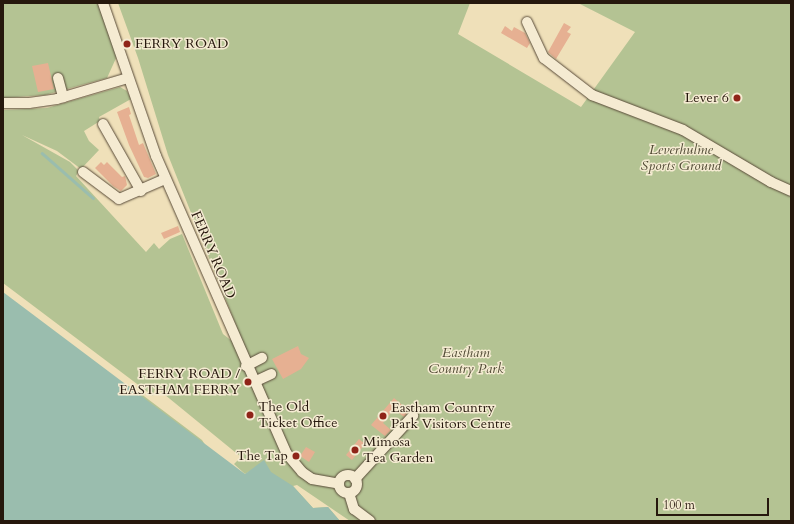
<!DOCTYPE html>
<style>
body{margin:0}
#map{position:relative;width:794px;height:524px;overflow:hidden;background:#efe0b9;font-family:Cardo,serif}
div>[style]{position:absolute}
.green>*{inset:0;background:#b4c393}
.water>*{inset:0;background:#9abdae}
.stream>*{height:2.5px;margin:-1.25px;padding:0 1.25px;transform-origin:1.25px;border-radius:1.25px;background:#9abdae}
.building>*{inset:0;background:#e6b092}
.roads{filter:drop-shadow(0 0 1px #584a38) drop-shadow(0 0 1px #584a38)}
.minor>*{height:10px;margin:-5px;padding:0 5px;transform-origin:5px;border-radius:5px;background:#f5ebd2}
.minor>.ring{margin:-5px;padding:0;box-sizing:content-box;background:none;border:10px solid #f5ebd2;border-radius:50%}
.dots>*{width:11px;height:11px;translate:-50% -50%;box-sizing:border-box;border:2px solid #f5ebd2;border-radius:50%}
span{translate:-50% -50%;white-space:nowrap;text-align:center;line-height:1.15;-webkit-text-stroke:3px #f5ebd2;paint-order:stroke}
.poi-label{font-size:14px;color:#26180d}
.left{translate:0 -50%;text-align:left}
.right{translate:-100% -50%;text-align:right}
.park-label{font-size:14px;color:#514b35;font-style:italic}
.street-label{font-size:14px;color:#26180d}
.frame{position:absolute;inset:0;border:4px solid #26180d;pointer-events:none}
.scale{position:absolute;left:656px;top:498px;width:113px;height:18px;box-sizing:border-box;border:2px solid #26180d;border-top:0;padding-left:5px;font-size:12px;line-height:14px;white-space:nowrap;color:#26180d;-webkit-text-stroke:3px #f5ebd2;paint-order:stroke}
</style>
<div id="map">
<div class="green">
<i style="clip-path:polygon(3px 3px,98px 3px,117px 56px,107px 78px,45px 95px,3px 98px)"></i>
<i style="clip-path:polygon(118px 3px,470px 3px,458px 34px,581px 107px,635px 32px,578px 3px,791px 3px,791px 521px,350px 521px,297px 485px,293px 486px,313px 508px,328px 507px,340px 521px,253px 521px,3px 323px,120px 384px,132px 387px,202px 440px,234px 490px,252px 470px,245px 474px,234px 464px,241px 457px,159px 390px,155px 388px,153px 396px,3px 283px,3px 110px,47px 108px,120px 87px,127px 91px,131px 99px,99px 117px,100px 121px,84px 131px,89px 141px,99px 150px,81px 169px,57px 151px,22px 135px,70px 162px,79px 171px,76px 176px,146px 252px,154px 243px,159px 249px,170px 239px,182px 234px,223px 334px,247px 353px,168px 155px,138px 58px)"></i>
</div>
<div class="water">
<i style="clip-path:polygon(3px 292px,245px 474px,264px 460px,271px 472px,293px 486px,313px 508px,328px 507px,340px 521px,3px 521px)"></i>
</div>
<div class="stream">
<i style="left:42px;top:153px;width:68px;rotate:41.4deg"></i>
</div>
<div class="building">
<i style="clip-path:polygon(564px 23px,571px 27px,567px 32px,571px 34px,556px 59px,548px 52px)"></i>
<i style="clip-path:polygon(505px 26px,512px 31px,514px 27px,525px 33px,530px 43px,527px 48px,501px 33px)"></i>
<i style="clip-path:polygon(48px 63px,54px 89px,38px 92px,32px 66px)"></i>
<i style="clip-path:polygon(129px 107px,131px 114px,129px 115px,139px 145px,143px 143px,156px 174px,148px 178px,144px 177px,129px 145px,117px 112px)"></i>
<i style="clip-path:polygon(101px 162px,104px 165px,107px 162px,122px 177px,125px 176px,127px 185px,121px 191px,113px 186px,95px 168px)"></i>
<i style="clip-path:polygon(178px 226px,180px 232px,164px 239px,161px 233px)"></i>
<i style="clip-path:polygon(298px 346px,301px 354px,309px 358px,301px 369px,283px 379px,272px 359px)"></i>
<i style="clip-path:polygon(394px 398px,409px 411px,404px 417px,394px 409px,383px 423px,391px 430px,385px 436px,371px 425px)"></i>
<i style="clip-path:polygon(359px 439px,365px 444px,352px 460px,346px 455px)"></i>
<i style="clip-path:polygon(306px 447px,315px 452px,309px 462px,300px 456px)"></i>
</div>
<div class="roads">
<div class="minor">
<i style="left:103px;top:3px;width:162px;rotate:70.9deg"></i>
<i style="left:156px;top:156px;width:326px;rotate:66.3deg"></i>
<i style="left:287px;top:454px;width:23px;rotate:50deg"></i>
<i style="left:302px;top:472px;width:12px;rotate:35deg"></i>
<i style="left:312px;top:479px;width:27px;rotate:10deg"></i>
<i style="left:527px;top:22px;width:40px;rotate:65deg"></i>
<i style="left:544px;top:58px;width:61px;rotate:37.6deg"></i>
<i style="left:592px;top:95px;width:97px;rotate:21deg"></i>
<i style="left:683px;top:130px;width:102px;rotate:30.6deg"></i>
<i style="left:771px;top:182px;width:22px;rotate:24deg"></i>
<i style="left:58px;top:78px;width:20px;rotate:75deg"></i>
<i style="left:3px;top:103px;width:26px"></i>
<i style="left:29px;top:103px;width:28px;rotate:-8deg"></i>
<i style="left:57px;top:99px;width:74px;rotate:-16.5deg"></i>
<i style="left:103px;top:124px;width:77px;rotate:60.4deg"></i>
<i style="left:83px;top:172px;width:45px;rotate:36.9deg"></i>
<i style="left:119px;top:199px;width:50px;rotate:-23.5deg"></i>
<i style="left:246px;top:366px;width:18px;rotate:-27deg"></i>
<i style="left:254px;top:382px;width:19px;rotate:-25deg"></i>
<i class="ring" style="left:339px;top:475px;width:8px;height:8px"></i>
<i style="left:355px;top:479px;width:86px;rotate:-47.4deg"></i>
<i style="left:349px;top:493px;width:17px;rotate:73deg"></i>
<i style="left:354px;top:509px;width:20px;rotate:37deg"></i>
</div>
</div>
<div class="dots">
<i style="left:127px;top:44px;background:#8f2418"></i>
<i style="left:737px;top:98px;background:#8f2418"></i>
<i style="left:248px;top:382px;background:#8f2418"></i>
<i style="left:250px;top:415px;background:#8f2418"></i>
<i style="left:383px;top:416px;background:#8f2418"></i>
<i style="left:355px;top:450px;background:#8f2418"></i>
<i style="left:296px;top:456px;background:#8f2418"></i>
</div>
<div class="poi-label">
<span class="left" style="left:135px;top:44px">FERRY ROAD</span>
<span class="right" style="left:729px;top:98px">Lever 6</span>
<span class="right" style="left:240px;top:382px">FERRY ROAD /<br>EASTHAM FERRY</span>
<span class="left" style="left:258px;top:415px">The Old<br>Ticket Office</span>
<span class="left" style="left:391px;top:416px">Eastham Country<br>Park Visitors Centre</span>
<span class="left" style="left:363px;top:450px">Mimosa<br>Tea Garden</span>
<span class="right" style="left:288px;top:456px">The Tap</span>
</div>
<div class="park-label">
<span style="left:681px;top:158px">Leverhulme<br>Sports Ground</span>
<span style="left:466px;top:361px">Eastham<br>Country Park</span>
</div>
<div class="street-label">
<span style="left:213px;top:255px;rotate:67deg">FERRY ROAD</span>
</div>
<div class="frame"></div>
<div class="scale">100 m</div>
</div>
